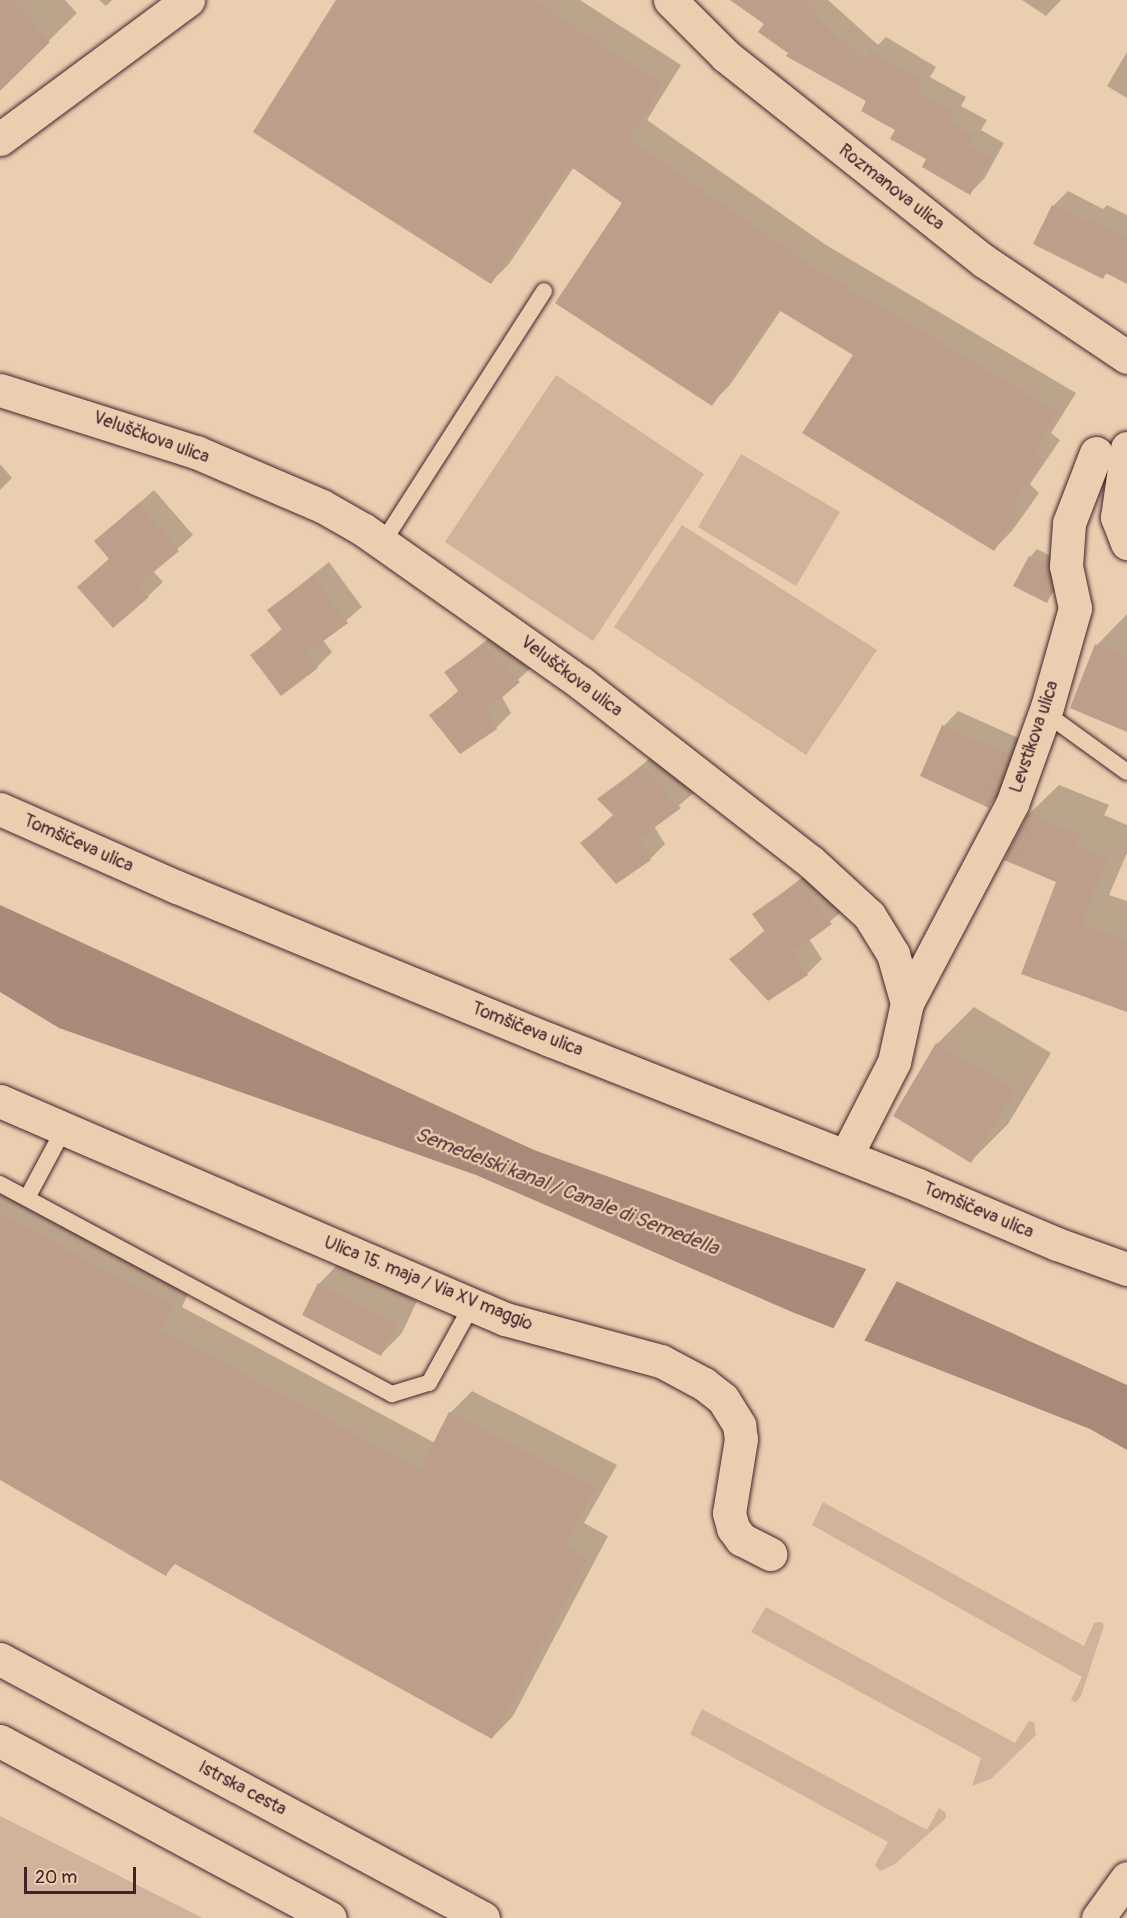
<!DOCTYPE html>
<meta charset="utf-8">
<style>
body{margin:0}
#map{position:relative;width:1127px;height:1918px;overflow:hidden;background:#e9cfb0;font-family:Pangolin,sans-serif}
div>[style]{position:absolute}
.green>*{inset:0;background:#cfb39a}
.water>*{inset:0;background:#aa897b}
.pier>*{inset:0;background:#e9cfb0}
.shadow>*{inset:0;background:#0003}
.building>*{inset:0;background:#bc9e8b}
.roads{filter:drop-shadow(0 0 2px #4a1f2b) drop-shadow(0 0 2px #4a1f2b)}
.service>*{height:16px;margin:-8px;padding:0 8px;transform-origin:8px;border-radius:8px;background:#e9cfb0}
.minor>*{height:33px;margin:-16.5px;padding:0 16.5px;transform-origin:16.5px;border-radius:16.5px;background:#e9cfb0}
.tertiary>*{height:33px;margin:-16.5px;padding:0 16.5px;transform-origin:16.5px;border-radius:16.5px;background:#e9cfb0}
.trunk>*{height:33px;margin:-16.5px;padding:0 16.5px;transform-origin:16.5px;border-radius:16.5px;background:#e9cfb0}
span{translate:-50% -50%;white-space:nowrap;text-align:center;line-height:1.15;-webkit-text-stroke:4.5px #e9cfb0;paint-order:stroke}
.street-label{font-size:18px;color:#4a1f2b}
.water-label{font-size:20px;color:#5d343b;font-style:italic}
.scale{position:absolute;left:24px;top:1867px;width:112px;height:27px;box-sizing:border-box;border:3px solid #4a1f2b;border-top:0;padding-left:8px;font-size:18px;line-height:21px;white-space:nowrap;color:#4a1f2b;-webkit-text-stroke:4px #e9cfb0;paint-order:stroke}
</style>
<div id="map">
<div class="green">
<i style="clip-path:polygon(556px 375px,704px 474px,593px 641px,445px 542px)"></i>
<i style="clip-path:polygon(741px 454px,840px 512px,796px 586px,698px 527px)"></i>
<i style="clip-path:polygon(682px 525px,877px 650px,806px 755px,614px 627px)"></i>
<i style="clip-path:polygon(823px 1502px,1084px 1646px,1094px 1623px,1102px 1622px,1104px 1626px,1081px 1696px,1076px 1702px,1071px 1700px,1082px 1677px,812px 1525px)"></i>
<i style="clip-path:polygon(766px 1607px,1015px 1743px,1029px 1721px,1034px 1722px,1036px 1735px,991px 1779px,972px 1786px,981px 1758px,751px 1632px)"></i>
<i style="clip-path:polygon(702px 1709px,927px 1830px,939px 1808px,946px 1813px,946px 1818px,895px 1864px,880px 1871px,875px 1865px,888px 1842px,690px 1734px)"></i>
<i style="clip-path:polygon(0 1816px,203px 1918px,0 1918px)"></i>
</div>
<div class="water">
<i style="clip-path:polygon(0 905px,534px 1150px,883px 1275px,1127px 1385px,1127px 1450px,1090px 1429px,792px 1312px,476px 1175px,59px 1028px,0 992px)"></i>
</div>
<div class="pier">
<i style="clip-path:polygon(868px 1266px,898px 1279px,863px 1343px,832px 1331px)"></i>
</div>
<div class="shadow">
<i style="clip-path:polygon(0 0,65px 0,77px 13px,0 89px)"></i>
<i style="clip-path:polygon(99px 0,112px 0,106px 6px)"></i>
<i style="clip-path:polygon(338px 0,580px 0,681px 65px,647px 120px,826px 245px,1076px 393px,1051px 433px,1060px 440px,1030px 484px,1039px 493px,1012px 531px,994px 549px,855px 355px,781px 310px,730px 385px,711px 404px,624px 203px,574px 167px,509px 264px,491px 282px)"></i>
<i style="clip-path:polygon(736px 0,828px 0,878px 45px,886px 37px,936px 67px,930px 77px,966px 97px,961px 106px,987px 120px,981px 130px,1004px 143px,984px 179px,970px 193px,868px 101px,790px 53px,766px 24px)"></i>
<i style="clip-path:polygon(1022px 0,1061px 0,1046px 16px)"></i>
<i style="clip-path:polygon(1127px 52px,1127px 98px,1107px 86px)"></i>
<i style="clip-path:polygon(1068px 191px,1103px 209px,1107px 205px,1127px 215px,1127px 282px,1108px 272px,1103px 277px,1053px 206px)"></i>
<i style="clip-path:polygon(0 464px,12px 478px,0 490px)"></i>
<i style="clip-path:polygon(154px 490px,193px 535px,153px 571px,163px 582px,148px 596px,79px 587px,110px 558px,96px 541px)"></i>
<i style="clip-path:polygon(1037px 549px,1054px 558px,1059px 584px,1047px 601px,1030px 557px)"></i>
<i style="clip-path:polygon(329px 562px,362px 607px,323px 640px,332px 652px,317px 667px,252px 655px,283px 628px,269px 610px)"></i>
<i style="clip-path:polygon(1127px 614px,1127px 731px,1072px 708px,1097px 645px)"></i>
<i style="clip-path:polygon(498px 631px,533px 666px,501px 695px,511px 713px,496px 728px,431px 715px,459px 690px,446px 672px)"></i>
<i style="clip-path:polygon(958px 711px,1023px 740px,1003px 791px,988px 806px,944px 726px)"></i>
<i style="clip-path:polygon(658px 752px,695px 792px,654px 826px,665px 844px,650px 859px,582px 843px,614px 814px,600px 799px)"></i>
<i style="clip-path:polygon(1059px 785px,1109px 805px,1104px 815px,1127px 825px,1127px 853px,1109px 895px,1127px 901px,1127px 1010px,1023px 973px,1058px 882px,1006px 859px,1029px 814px)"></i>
<i style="clip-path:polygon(813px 869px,846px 908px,809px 939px,822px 959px,807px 974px,731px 959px,765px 930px,754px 915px)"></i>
<i style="clip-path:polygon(974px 1007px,1051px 1053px,1008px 1124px,971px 1161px,937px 1044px)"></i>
<i style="clip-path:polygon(0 1181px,193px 1283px,182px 1307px,435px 1443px,450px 1413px,472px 1391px,617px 1465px,584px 1523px,608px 1536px,513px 1716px,492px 1738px,176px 1563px,166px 1574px,0 1479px)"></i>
<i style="clip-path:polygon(340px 1262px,417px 1301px,402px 1333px,381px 1354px,319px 1284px)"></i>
</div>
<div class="building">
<i style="clip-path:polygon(0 0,14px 0,50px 42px,0 91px)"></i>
<i style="clip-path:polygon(336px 0,533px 0,663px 85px,629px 139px,807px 263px,1058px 412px,1034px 452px,1042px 460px,1013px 503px,1021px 512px,994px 551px,802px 433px,853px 355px,777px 309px,712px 406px,555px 303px,622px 203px,570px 166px,491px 284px,253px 132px)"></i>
<i style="clip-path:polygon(730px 0,804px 0,816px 11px,814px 16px,865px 60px,870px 51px,923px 81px,917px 92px,953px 112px,948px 121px,974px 135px,968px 145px,991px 158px,970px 195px,922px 167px,926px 159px,890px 139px,895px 130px,861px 111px,866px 101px,786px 56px,788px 53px,758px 32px,764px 24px)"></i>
<i style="clip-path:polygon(1052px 205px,1089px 224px,1091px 219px,1127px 237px,1127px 284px,1106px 273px,1103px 279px,1033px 244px)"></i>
<i style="clip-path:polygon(139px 503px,179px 551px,138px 585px,149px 597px,113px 628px,77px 587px,109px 559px,94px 541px)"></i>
<i style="clip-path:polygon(1029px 556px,1047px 565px,1052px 592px,1047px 603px,1013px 586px)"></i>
<i style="clip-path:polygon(313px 576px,348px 623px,307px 653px,318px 668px,281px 696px,250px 655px,283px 631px,267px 610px)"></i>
<i style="clip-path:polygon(1095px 644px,1127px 658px,1127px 732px,1070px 708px)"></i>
<i style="clip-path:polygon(483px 645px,520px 682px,487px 710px,497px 729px,460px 754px,429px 715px,459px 692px,444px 672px)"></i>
<i style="clip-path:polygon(942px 725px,1010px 755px,989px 808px,920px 776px)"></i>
<i style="clip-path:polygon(642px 766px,681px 808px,639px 839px,651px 860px,616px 884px,580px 843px,614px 816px,597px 799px)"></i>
<i style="clip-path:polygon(1028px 814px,1080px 835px,1076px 845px,1108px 859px,1081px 925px,1127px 941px,1127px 1012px,1021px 974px,1056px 882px,1004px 860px)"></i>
<i style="clip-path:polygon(798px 882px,832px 924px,793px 952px,808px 975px,768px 1001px,729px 959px,766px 933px,752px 914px)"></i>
<i style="clip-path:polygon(936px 1043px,1016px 1090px,971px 1163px,893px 1116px)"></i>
<i style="clip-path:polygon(0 1214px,173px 1305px,161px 1329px,420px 1469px,449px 1412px,596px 1487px,564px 1545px,588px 1558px,492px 1739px,173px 1563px,166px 1576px,0 1480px)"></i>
<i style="clip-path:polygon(318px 1283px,396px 1323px,381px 1356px,302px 1315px)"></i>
</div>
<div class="roads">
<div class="service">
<i style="left:383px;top:542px;width:298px;rotate:-57.3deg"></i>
<i style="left:1044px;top:712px;width:102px;rotate:35.9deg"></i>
<i style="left:0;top:1184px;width:445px;rotate:28.2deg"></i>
<i style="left:392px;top:1394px;width:39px;rotate:-17deg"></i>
<i style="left:429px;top:1383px;width:89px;rotate:-61.1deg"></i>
<i style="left:27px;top:1198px;width:76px;rotate:-61.8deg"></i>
</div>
<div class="minor">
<i style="left:670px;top:0;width:79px;rotate:45deg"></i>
<i style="left:726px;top:56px;width:330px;rotate:38.5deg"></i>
<i style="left:984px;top:261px;width:172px;rotate:33.9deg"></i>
<i style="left:0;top:139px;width:234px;rotate:-36.5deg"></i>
<i style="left:0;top:390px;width:206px;rotate:17.6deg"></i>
<i style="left:196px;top:452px;width:137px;rotate:23.2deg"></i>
<i style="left:322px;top:506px;width:48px;rotate:29.7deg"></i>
<i style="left:364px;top:530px;width:266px;rotate:35.2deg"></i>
<i style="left:581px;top:683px;width:290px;rotate:37.9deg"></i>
<i style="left:810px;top:861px;width:80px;rotate:42.5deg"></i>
<i style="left:869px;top:915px;width:46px;rotate:58.4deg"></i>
<i style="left:893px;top:954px;width:51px;rotate:74.1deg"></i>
<i style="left:907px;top:1003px;width:60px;rotate:102.4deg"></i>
<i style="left:894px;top:1062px;width:106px;rotate:117.1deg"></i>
<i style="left:1127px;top:448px;width:70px;rotate:98.2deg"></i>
<i style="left:1117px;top:517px;width:28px;rotate:69deg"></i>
<i style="left:907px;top:1003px;width:225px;rotate:-62.2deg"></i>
<i style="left:1012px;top:804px;width:103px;rotate:-70.2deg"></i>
<i style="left:1047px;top:707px;width:103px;rotate:-74.2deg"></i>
<i style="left:1075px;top:608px;width:43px;rotate:-102.1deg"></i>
<i style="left:1066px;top:566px;width:43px;rotate:-86deg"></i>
<i style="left:1069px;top:523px;width:75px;rotate:-68.9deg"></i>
<i style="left:0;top:1101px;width:550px;rotate:23.35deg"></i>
<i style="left:505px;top:1319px;width:162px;rotate:15.1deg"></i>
<i style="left:661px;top:1361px;width:49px;rotate:28.1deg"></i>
<i style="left:704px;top:1384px;width:24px;rotate:38deg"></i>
<i style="left:723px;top:1399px;width:31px;rotate:58deg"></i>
<i style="left:739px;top:1425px;width:14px;rotate:82deg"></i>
<i style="left:741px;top:1439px;width:75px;rotate:99.2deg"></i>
<i style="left:729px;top:1513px;width:16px;rotate:75deg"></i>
<i style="left:733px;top:1528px;width:14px;rotate:54deg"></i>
<i style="left:741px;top:1539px;width:33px;rotate:27deg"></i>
</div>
<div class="tertiary">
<i style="left:0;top:809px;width:193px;rotate:23.8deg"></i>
<i style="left:177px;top:887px;width:403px;rotate:22.3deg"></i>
<i style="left:550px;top:1040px;width:396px;rotate:21.5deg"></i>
<i style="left:918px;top:1185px;width:151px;rotate:23deg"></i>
<i style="left:1057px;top:1244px;width:74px;rotate:19.7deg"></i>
</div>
<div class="trunk">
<i style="left:0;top:1659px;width:548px;rotate:28.2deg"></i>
<i style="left:0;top:1741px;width:374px;rotate:28.2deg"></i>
<i style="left:1098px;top:1918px;width:49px;rotate:-54.1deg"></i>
</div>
</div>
<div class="street-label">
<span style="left:891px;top:188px;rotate:38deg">Rozmanova ulica</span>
<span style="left:151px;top:438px;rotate:20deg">Veluščkova ulica</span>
<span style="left:571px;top:677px;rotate:37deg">Veluščkova ulica</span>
<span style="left:1035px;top:737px;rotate:-71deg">Levstikova ulica</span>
<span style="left:78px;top:844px;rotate:24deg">Tomšičeva ulica</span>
<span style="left:527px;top:1030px;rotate:22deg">Tomšičeva ulica</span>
<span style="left:978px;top:1211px;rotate:23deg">Tomšičeva ulica</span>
<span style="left:428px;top:1284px;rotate:22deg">Ulica 15. maja / Via XV maggio</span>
<span style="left:242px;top:1789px;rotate:28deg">Istrska cesta</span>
</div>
<div class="water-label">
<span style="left:567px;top:1191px;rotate:21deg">Semedelski kanal / Canale di Semedella</span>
</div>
<div class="scale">20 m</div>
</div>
